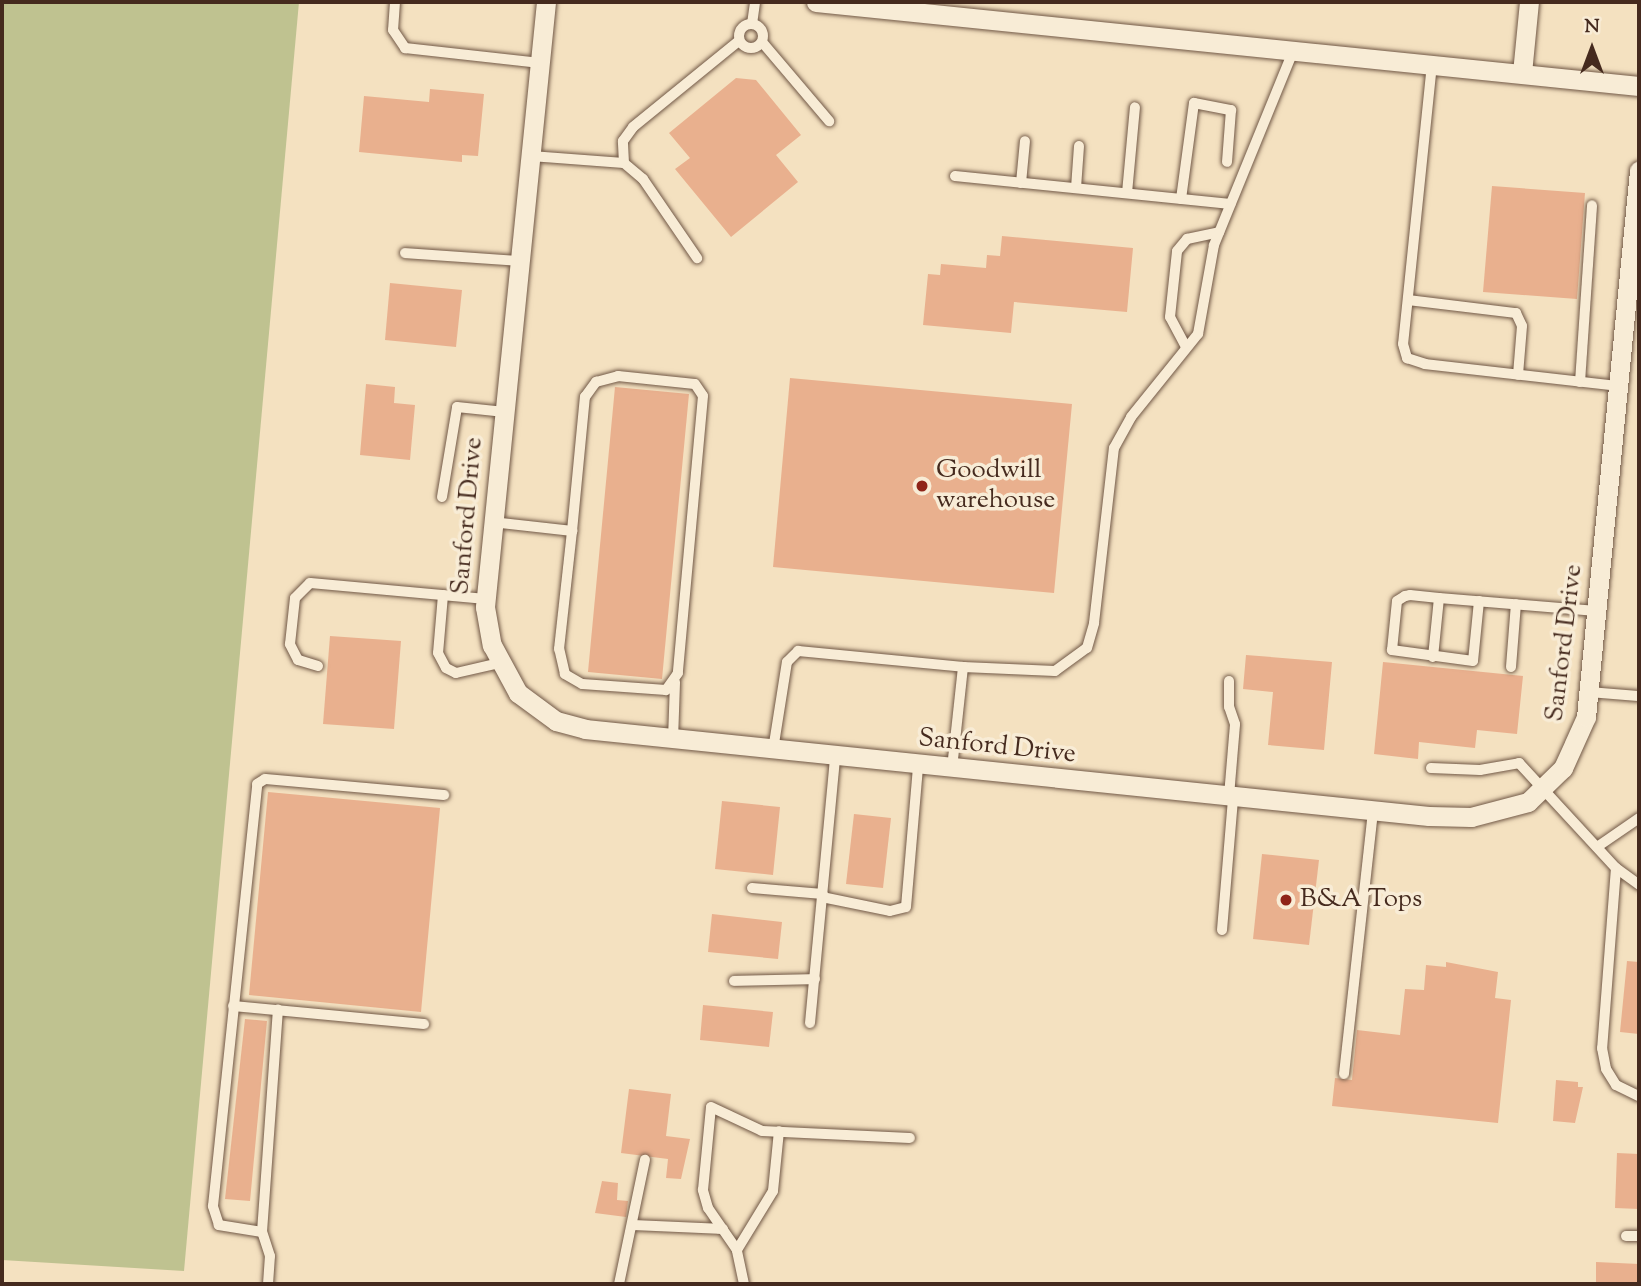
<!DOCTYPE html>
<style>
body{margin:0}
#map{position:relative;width:1641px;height:1286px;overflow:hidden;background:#f4e1c0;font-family:"Sorts Mill Goudy",serif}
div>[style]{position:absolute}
.green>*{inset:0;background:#bfc290}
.building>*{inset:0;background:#e9b08e}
.roads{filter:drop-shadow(0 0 2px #715846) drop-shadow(0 0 2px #715846)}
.service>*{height:10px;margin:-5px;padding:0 5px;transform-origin:5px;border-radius:5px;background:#f8ecd6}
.service>.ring{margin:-5px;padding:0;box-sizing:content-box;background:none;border:10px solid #f8ecd6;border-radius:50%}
.minor>*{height:19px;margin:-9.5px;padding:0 9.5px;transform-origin:9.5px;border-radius:9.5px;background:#f8ecd6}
.dots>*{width:19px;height:19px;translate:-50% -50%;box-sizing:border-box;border:4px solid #f8ecd6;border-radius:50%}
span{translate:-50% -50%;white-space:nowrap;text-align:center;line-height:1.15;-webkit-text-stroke:7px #f8ecd6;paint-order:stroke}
.poi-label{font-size:26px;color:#452a1e}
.left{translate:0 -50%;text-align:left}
.street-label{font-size:26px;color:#452a1e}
.frame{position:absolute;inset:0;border:4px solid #452a1e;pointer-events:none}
.north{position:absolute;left:1557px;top:14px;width:70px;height:70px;-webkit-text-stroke:5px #f8ecd6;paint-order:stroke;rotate:0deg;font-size:19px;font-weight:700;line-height:28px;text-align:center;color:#452a1e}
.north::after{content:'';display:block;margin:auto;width:24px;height:32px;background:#452a1e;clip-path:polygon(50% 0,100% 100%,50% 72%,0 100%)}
</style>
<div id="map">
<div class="green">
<i style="clip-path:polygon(2px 2px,299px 2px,184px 1271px,2px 1260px)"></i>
</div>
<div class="building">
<i style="clip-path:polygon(736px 78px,756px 80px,801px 135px,776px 155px,798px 182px,731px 237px,675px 169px,690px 158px,669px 133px)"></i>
<i style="clip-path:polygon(430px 89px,484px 94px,478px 156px,462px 155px,462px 162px,359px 152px,364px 96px,429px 102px)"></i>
<i style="clip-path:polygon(1492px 186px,1585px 193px,1577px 299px,1483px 292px)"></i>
<i style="clip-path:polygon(1002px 236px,1133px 248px,1127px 312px,1014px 302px,1011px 333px,923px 325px,928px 274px,940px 275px,941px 264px,986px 268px,987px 255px,1000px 256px)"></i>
<i style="clip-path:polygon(390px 283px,462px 290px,456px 347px,385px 340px)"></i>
<i style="clip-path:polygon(790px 378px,1072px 404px,1054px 593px,773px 567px)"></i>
<i style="clip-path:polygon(366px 384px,395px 387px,394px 403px,415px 405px,410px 460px,360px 455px)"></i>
<i style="clip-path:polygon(615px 387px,689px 394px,662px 679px,588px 672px)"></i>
<i style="clip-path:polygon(330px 636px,401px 641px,394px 729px,323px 724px)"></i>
<i style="clip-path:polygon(1246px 655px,1332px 662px,1324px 750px,1268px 745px,1273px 692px,1243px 689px)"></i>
<i style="clip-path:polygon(1383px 662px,1523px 676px,1517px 734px,1477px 730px,1475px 748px,1419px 742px,1418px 759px,1374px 754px)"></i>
<i style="clip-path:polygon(268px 792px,440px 808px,421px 1012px,249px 995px)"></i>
<i style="clip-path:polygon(722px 801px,780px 807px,773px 875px,715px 869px)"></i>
<i style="clip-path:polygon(854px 814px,891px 818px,883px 888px,846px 884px)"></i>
<i style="clip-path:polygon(1262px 854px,1319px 860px,1309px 945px,1253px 939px)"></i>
<i style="clip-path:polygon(712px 914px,782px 922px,778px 959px,708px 952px)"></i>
<i style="clip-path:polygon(1627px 961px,1639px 962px,1639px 1034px,1620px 1032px)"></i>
<i style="clip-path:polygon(1446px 962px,1498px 972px,1495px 998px,1511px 1000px,1498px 1123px,1332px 1106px,1335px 1078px,1352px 1080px,1357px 1030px,1400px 1035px,1405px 989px,1424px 990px,1426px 965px,1446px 967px)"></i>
<i style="clip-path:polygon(703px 1005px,773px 1012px,769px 1047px,700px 1040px)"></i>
<i style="clip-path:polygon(245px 1019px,267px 1021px,250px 1201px,225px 1199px)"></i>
<i style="clip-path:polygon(1556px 1080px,1578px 1082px,1578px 1087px,1583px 1087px,1575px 1123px,1553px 1121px)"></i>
<i style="clip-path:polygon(629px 1089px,671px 1094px,666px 1136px,690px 1139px,681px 1179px,666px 1178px,668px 1159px,621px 1153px)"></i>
<i style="clip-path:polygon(1617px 1153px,1639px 1154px,1639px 1209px,1615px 1208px)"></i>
<i style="clip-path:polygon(602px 1181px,618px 1183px,617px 1200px,628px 1201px,626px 1217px,595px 1213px)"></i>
<i style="clip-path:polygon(1596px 1262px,1639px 1264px,1638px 1283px,1596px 1282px)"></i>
</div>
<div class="roads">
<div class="service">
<i style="left:395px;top:2px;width:28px;rotate:94deg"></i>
<i style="left:393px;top:30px;width:22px;rotate:56deg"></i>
<i style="left:405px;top:48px;width:136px;rotate:6.3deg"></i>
<i class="ring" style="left:739px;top:24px;width:14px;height:14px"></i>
<i style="left:752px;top:24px;width:22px;rotate:-82deg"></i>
<i style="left:762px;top:42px;width:104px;rotate:49.7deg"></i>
<i style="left:1432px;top:64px;width:281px;rotate:95.9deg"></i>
<i style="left:1403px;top:344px;width:15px;rotate:74deg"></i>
<i style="left:1407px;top:358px;width:19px;rotate:18deg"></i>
<i style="left:1425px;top:364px;width:195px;rotate:6.5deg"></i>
<i style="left:531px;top:156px;width:93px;rotate:4.3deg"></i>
<i style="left:624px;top:163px;width:22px;rotate:-93deg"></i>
<i style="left:623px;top:141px;width:17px;rotate:-54deg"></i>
<i style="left:633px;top:127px;width:136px;rotate:-39.1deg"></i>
<i style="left:624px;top:163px;width:25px;rotate:40deg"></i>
<i style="left:643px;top:179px;width:96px;rotate:55.6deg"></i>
<i style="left:955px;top:176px;width:277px;rotate:5.8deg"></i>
<i style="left:1021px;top:183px;width:42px;rotate:-84.6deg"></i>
<i style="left:1076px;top:188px;width:42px;rotate:-85.9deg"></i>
<i style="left:1127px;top:193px;width:86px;rotate:-84.7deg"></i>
<i style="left:1181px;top:199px;width:97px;rotate:-82.3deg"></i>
<i style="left:1194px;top:103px;width:38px;rotate:11deg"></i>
<i style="left:1231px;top:110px;width:52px;rotate:94.4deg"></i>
<i style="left:405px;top:253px;width:115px;rotate:4deg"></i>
<i style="left:1408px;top:300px;width:109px;rotate:6.9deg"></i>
<i style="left:1516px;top:313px;width:14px;rotate:65deg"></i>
<i style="left:1522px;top:326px;width:49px;rotate:94.7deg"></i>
<i style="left:1186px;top:347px;width:34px;rotate:-118deg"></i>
<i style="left:1170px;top:317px;width:66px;rotate:-83.9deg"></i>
<i style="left:1177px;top:251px;width:16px;rotate:-50deg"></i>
<i style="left:1187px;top:239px;width:33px;rotate:-12deg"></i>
<i style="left:1580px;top:382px;width:177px;rotate:-86.1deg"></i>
<i style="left:442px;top:497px;width:91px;rotate:-80.5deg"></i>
<i style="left:457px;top:407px;width:48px;rotate:5.9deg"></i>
<i style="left:492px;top:522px;width:81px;rotate:6.4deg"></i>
<i style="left:572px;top:531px;width:135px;rotate:-84.5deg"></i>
<i style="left:585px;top:397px;width:19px;rotate:-54deg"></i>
<i style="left:596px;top:382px;width:23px;rotate:-15deg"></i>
<i style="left:618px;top:376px;width:77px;rotate:5.9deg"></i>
<i style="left:695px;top:384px;width:14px;rotate:56deg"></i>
<i style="left:703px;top:396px;width:278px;rotate:95.2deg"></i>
<i style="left:678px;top:673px;width:21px;rotate:125deg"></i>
<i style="left:666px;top:690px;width:84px;rotate:-175.9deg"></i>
<i style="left:582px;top:684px;width:20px;rotate:-150deg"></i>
<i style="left:565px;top:674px;width:26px;rotate:-103deg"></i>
<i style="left:559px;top:649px;width:119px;rotate:-83.7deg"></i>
<i style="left:443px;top:595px;width:58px;rotate:94.9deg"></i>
<i style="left:438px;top:653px;width:17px;rotate:62deg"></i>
<i style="left:446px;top:668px;width:11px;rotate:27deg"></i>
<i style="left:456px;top:673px;width:44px;rotate:-13.1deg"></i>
<i style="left:1479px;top:601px;width:60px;rotate:95.7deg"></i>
<i style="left:1473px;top:661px;width:82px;rotate:-172.3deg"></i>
<i style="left:1392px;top:650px;width:49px;rotate:-84.2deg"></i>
<i style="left:1397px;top:601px;width:9px;rotate:-32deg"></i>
<i style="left:1405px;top:596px;width:5px;rotate:-11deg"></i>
<i style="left:1410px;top:595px;width:29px;rotate:6deg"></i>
<i style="left:1439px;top:598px;width:158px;rotate:4.7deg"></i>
<i style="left:1433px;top:657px;width:59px;rotate:-84.2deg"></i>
<i style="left:318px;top:666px;width:21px;rotate:-163deg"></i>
<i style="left:298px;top:660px;width:18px;rotate:-117deg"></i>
<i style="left:290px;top:644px;width:46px;rotate:-83.8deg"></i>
<i style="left:295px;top:598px;width:21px;rotate:-45deg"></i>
<i style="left:310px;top:583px;width:177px;rotate:5.2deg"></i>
<i style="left:963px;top:667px;width:92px;rotate:2.5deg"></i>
<i style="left:1055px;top:671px;width:39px;rotate:-36deg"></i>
<i style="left:1087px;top:648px;width:26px;rotate:-74deg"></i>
<i style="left:1094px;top:623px;width:176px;rotate:-83.5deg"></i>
<i style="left:1114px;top:448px;width:35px;rotate:-61deg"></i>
<i style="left:1131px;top:417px;width:107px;rotate:-51.1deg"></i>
<i style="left:1198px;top:334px;width:90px;rotate:-79.8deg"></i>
<i style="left:1214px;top:245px;width:212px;rotate:-67.8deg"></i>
<i style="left:1511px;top:667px;width:63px;rotate:-85.5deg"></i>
<i style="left:1588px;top:692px;width:51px;rotate:4.5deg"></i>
<i style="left:673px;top:740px;width:58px;rotate:-88deg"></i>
<i style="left:773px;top:750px;width:89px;rotate:-81deg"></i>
<i style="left:787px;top:662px;width:16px;rotate:-45deg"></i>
<i style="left:798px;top:651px;width:166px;rotate:5.5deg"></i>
<i style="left:963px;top:667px;width:102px;rotate:96.2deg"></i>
<i style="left:1431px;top:768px;width:49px;rotate:2.3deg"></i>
<i style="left:1480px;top:770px;width:40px;rotate:-10deg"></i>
<i style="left:1519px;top:763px;width:143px;rotate:47.3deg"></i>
<i style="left:1616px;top:868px;width:29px;rotate:36deg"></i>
<i style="left:1229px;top:796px;width:72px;rotate:-85.2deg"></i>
<i style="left:1235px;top:724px;width:18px;rotate:-109deg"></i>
<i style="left:1229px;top:707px;width:26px;rotate:-90deg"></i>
<i style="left:1597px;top:847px;width:51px;rotate:-34.6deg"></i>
<i style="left:1616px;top:868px;width:181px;rotate:94.4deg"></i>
<i style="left:1602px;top:1048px;width:21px;rotate:79deg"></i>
<i style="left:1606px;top:1069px;width:19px;rotate:58deg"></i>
<i style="left:1616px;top:1085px;width:25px;rotate:26deg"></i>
<i style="left:752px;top:888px;width:71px;rotate:4.8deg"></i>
<i style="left:822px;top:897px;width:69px;rotate:11.6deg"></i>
<i style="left:890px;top:911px;width:16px;rotate:-14deg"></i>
<i style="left:906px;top:907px;width:142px;rotate:-85.1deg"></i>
<i style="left:1222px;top:930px;width:132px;rotate:-85.2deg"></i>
<i style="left:734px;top:981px;width:81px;rotate:-1.4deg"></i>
<i style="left:233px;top:1006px;width:192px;rotate:5.4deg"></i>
<i style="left:810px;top:1023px;width:267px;rotate:-84.6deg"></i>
<i style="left:1344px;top:1074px;width:265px;rotate:-83.7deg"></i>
<i style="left:633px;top:1225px;width:90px;rotate:2.5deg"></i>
<i style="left:262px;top:1232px;width:44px;rotate:-170.8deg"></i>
<i style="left:219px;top:1225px;width:20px;rotate:-108deg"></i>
<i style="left:213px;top:1206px;width:424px;rotate:-84deg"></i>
<i style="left:257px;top:784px;width:9px;rotate:-32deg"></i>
<i style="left:265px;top:779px;width:180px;rotate:5.1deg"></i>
<i style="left:1626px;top:1236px;width:13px"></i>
<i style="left:737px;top:1250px;width:69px;rotate:-58.6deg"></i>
<i style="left:773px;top:1191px;width:60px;rotate:-84.3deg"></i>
<i style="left:268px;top:1284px;width:28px;rotate:-86deg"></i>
<i style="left:270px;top:1256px;width:25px;rotate:-108deg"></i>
<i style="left:262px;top:1232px;width:223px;rotate:-85.9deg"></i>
<i style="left:619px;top:1284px;width:127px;rotate:-78.2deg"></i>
<i style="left:744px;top:1284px;width:35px;rotate:-102deg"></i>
<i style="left:737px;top:1250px;width:51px;rotate:-124.6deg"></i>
<i style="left:708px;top:1208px;width:19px;rotate:-106deg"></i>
<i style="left:703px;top:1190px;width:83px;rotate:-84.5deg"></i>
<i style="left:711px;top:1107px;width:56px;rotate:25.2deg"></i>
<i style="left:762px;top:1131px;width:148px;rotate:2.7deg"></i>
</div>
<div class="minor">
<i style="left:546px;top:2px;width:608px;rotate:95.76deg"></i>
<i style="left:485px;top:607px;width:39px;rotate:80deg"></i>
<i style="left:492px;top:645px;width:55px;rotate:61.6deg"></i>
<i style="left:518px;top:693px;width:47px;rotate:36.4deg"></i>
<i style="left:556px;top:721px;width:30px;rotate:15deg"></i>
<i style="left:585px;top:729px;width:848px;rotate:5.89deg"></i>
<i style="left:1429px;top:816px;width:42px;rotate:1.4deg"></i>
<i style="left:1471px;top:817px;width:59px;rotate:-14.7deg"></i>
<i style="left:1528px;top:802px;width:49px;rotate:-44.2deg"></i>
<i style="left:1563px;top:768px;width:56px;rotate:-65.7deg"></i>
<i style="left:1586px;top:717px;width:549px;rotate:-84.46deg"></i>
<i style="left:816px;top:2px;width:827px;rotate:5.83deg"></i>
<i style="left:1522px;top:73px;width:71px;rotate:-84.4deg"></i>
</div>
</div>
<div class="dots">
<i style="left:922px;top:486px;background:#8f2418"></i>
<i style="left:1286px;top:900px;background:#8f2418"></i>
</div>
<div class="poi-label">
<span class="left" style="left:936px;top:486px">Goodwill<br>warehouse</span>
<span class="left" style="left:1300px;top:900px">B&amp;A Tops</span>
</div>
<div class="street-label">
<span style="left:468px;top:516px;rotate:-85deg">Sanford Drive</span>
<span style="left:1565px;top:643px;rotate:-83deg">Sanford Drive</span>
<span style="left:997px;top:747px;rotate:6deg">Sanford Drive</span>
</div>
<div class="frame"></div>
<div class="north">N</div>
</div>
